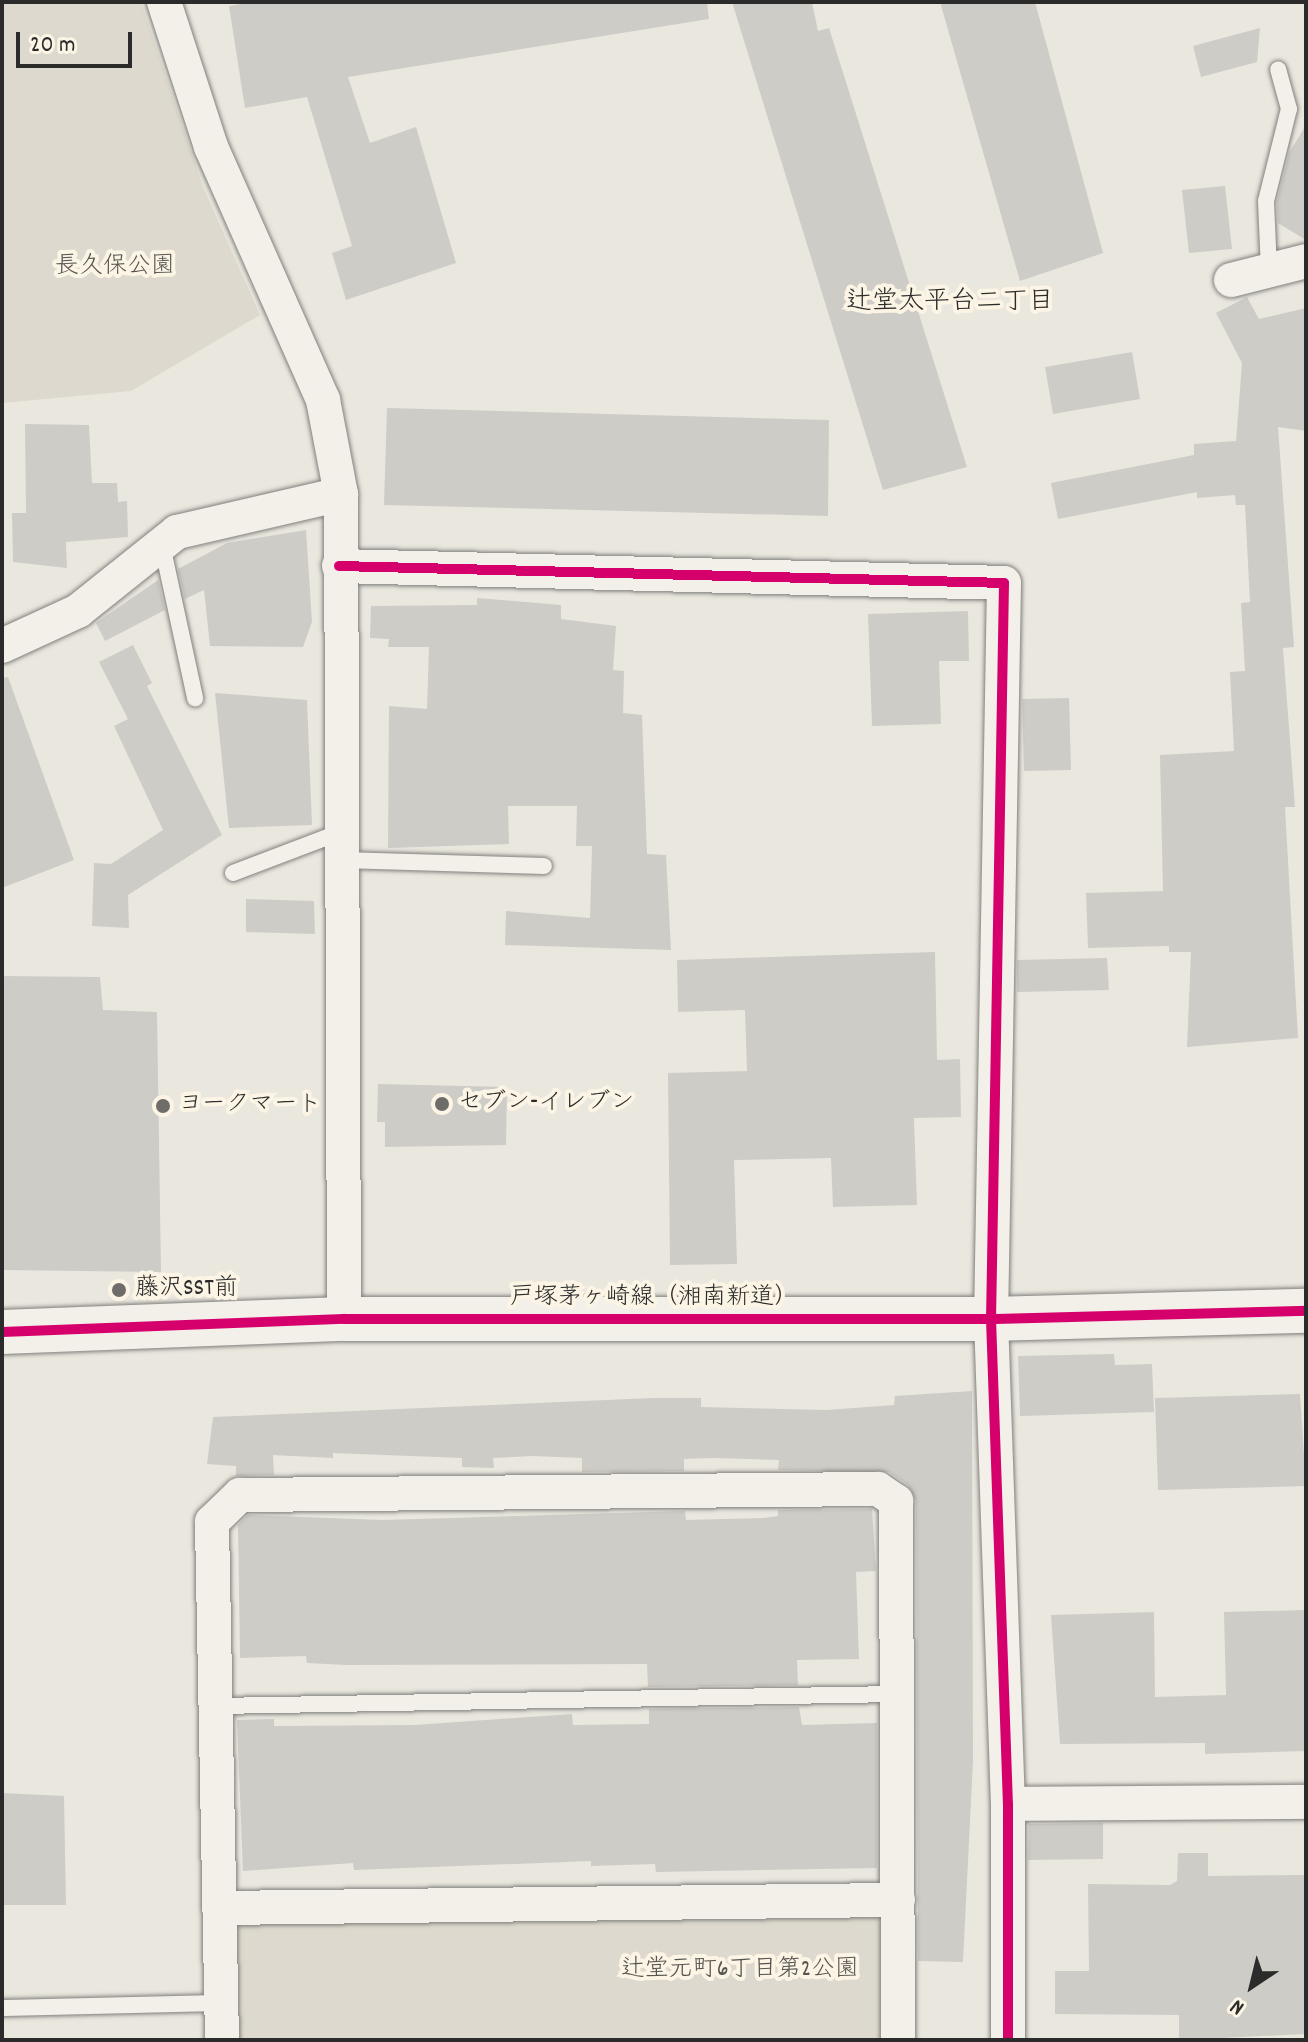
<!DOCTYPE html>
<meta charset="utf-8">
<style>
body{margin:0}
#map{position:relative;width:1308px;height:2042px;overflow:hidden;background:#eae7df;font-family:Dekko,"Klee One",sans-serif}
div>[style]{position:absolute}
.green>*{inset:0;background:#ddd9ce}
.building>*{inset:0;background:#ceccc6}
.roads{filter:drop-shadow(0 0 2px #81807c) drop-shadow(0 0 2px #81807c)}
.service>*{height:16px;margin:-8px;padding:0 8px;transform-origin:8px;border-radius:8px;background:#f3f0ea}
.minor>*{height:34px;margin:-17px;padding:0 17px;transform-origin:17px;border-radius:17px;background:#f3f0ea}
.primary>*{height:44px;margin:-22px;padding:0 22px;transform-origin:22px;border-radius:22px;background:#f3f0ea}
.cycleway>*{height:10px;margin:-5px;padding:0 5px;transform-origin:5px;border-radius:5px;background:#d6006c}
.dots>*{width:22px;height:22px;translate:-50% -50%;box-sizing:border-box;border:4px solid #fcf5e5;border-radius:50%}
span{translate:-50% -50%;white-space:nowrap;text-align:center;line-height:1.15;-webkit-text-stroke:8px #fcf5e5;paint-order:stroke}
.park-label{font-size:24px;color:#555450}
.poi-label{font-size:24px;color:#2b2b2b}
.left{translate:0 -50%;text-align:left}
.street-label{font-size:24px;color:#2b2b2b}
.neighbourhood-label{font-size:26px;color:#2b2b2b}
.frame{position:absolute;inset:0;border:4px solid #2b2b2b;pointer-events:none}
.north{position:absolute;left:1212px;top:1946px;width:80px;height:80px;-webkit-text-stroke:6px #fcf5e5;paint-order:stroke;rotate:215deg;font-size:22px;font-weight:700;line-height:32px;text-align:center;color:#2b2b2b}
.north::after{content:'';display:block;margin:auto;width:28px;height:36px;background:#2b2b2b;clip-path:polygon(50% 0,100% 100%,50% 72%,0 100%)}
.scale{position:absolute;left:16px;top:32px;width:116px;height:36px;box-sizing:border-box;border:4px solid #2b2b2b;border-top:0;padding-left:10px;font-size:24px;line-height:28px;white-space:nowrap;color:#2b2b2b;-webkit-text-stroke:6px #fcf5e5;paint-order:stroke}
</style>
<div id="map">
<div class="green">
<i style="clip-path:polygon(2px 2px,141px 2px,203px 187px,260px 315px,131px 391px,2px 403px)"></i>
<i style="clip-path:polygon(898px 1900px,898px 2040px,222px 2040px,219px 1908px)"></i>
</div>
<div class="building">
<i style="clip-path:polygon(252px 2px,707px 2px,709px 19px,348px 77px,370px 143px,416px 127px,456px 263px,346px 300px,332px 253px,352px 246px,307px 97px,245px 108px,229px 6px)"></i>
<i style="clip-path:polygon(732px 2px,812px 2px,818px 31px,829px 28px,967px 467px,883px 490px)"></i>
<i style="clip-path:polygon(940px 2px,1035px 2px,1103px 253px,1020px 281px)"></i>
<i style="clip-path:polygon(1260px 28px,1257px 62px,1201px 77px,1193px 46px)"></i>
<i style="clip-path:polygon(1306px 125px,1306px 240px,1278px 223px,1277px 202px,1289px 153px)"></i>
<i style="clip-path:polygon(1225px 186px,1232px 249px,1189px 253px,1182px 190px)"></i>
<i style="clip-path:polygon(1247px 297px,1259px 319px,1306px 308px,1306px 431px,1278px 427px,1294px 647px,1283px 648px,1295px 807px,1285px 807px,1298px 1038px,1187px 1047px,1191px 952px,1169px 952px,1169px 946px,1088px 948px,1086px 893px,1163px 891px,1160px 755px,1234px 751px,1230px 672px,1245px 671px,1241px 603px,1250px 602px,1245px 505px,1236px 505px,1235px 495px,1197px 498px,1197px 492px,1058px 519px,1051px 483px,1194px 455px,1194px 444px,1236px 441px,1242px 363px,1216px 313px)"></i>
<i style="clip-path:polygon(1132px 352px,1140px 399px,1053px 414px,1045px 367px)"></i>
<i style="clip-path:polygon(387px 408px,829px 420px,828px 516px,384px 505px)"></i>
<i style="clip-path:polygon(25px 424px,89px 425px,92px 483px,117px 483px,118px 502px,127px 501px,128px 537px,66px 542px,67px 568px,13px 562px,12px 513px,26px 513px)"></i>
<i style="clip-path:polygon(306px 530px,312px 622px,303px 647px,210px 646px,204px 590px,185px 599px,178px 569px,227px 543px)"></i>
<i style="clip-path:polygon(158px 580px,165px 610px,105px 641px,96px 623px)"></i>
<i style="clip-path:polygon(477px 598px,561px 605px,561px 619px,616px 626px,613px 670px,624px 671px,623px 713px,642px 715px,647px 854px,666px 855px,671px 950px,505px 945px,506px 911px,590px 918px,592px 846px,576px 846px,577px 806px,508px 806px,509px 844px,388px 848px,389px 706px,427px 709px,429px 647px,388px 647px,389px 639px,370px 638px,371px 606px,477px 605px)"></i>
<i style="clip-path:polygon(968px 611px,969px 661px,939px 661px,941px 724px,872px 726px,868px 614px)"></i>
<i style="clip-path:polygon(133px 645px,152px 683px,147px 686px,222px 835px,128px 895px,129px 928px,92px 926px,94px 863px,111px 864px,163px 830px,114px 726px,128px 719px,99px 662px)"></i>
<i style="clip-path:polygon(8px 677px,74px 860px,2px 888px,2px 678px)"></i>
<i style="clip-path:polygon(215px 693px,307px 700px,312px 825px,229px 828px)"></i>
<i style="clip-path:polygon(1069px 698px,1071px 770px,1024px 771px,1022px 699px)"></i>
<i style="clip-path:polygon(246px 899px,314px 901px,315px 934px,246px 932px)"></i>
<i style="clip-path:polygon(935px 952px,937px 1060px,960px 1059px,961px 1117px,914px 1118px,917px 1205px,833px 1207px,831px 1158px,734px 1160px,737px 1264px,670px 1265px,668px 1073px,747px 1071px,745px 1010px,678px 1012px,677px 960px)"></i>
<i style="clip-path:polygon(1107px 958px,1109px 990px,1017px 992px,1017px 960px)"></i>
<i style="clip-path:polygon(2px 976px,100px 977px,103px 1010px,157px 1012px,161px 1272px,2px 1270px)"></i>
<i style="clip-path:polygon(378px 1084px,507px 1087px,506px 1145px,385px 1147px,385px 1122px,377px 1122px)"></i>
<i style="clip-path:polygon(1114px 1354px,1115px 1365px,1152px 1364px,1154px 1412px,1020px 1416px,1018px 1356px)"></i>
<i style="clip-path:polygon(972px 1391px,973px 1761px,963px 1962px,918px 1961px,916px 1501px,908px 1485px,889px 1472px,778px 1470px,779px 1460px,714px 1458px,684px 1459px,684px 1471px,582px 1472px,582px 1458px,533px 1456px,493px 1458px,494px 1468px,462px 1467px,462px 1458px,333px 1453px,333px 1458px,273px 1455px,274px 1475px,236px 1476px,236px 1466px,207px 1464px,213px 1417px,653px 1398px,701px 1398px,701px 1407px,827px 1410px,894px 1405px,895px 1396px)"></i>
<i style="clip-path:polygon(1300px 1394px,1306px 1486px,1158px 1490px,1155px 1398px)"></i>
<i style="clip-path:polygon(872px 1509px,876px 1571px,856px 1572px,859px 1659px,797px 1660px,798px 1685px,648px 1687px,647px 1664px,346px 1665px,307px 1663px,306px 1656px,240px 1658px,238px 1525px,248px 1515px,383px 1520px,685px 1511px,686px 1520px,764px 1518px,778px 1516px,778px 1510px)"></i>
<i style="clip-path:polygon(1306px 1610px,1306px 1751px,1205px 1754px,1205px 1743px,1060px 1744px,1051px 1615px,1154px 1612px,1155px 1697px,1226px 1695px,1224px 1612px)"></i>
<i style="clip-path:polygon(799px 1707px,802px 1725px,877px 1723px,877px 1868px,656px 1872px,655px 1864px,591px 1866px,591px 1861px,354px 1870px,353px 1863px,243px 1871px,237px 1720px,274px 1719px,274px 1726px,415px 1725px,572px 1714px,573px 1725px,649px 1724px,649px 1709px)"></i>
<i style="clip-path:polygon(2px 1793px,64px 1796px,66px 1905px,2px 1905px)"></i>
<i style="clip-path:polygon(1103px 1823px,1103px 1859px,1028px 1860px,1029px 1824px)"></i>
<i style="clip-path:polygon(1178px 1853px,1208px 1853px,1208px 1876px,1306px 1875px,1306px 2034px,1179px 2040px,1179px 2015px,1055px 2014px,1055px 1971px,1089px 1971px,1088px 1884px,1170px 1885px,1177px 1881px)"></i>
</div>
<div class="roads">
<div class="service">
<i style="left:1269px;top:270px;width:69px;rotate:-92.5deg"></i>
<i style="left:1266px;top:201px;width:95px;rotate:-76deg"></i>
<i style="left:1289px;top:109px;width:41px;rotate:-105.4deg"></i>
<i style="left:162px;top:545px;width:157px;rotate:77.8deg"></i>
<i style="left:342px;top:860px;width:202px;rotate:1.7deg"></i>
<i style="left:233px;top:873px;width:116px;rotate:-20.8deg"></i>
<i style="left:216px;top:1706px;width:681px;rotate:-1.01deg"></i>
<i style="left:2px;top:2008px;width:219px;rotate:-1.3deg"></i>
</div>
<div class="minor">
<i style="left:164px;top:2px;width:152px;rotate:72deg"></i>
<i style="left:211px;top:147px;width:277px;rotate:66.1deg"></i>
<i style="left:323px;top:400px;width:96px;rotate:79.2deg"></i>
<i style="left:341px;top:494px;width:825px;rotate:89.79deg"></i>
<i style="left:1231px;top:280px;width:77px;rotate:-14.2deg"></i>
<i style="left:339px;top:566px;width:665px;rotate:1.46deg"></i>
<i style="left:1004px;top:583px;width:736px;rotate:91.01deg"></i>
<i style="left:991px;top:1319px;width:485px;rotate:88deg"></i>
<i style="left:1008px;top:1804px;width:236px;rotate:90deg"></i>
<i style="left:2px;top:646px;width:84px;rotate:-24.7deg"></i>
<i style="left:78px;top:611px;width:127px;rotate:-38.6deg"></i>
<i style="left:177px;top:532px;width:168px;rotate:-13deg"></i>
<i style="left:1008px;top:1804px;width:298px;rotate:-0.4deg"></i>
<i style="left:219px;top:1908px;width:679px;rotate:-0.68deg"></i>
<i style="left:222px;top:2040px;width:518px;rotate:-91.11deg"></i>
<i style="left:212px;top:1522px;width:39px;rotate:-44deg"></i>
<i style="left:240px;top:1495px;width:638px;rotate:-0.54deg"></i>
<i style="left:878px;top:1489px;width:22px;rotate:34deg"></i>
<i style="left:896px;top:1501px;width:539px;rotate:89.79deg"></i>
</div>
<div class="primary">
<i style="left:2px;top:1332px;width:342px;rotate:-2.2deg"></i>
<i style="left:344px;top:1319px;width:647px"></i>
<i style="left:991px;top:1319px;width:315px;rotate:-1.5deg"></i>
</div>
</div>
<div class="cycleway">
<i style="left:339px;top:566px;width:665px;rotate:1.46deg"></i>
<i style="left:1004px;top:583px;width:736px;rotate:91.01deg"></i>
<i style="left:991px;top:1319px;width:485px;rotate:88deg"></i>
<i style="left:1008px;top:1804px;width:236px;rotate:90deg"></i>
<i style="left:2px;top:1332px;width:342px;rotate:-2.2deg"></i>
<i style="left:344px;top:1319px;width:647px"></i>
<i style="left:991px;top:1319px;width:315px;rotate:-1.5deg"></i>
</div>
<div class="dots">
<i style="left:442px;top:1104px;background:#6e6d6a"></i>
<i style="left:163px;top:1106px;background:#6e6d6a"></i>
<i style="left:119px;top:1290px;background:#6e6d6a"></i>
</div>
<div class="park-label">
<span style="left:115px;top:268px">長久保公園</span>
<span style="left:740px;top:1971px">辻堂元町6丁目第2公園</span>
</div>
<div class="poi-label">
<span class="left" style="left:458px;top:1104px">セブン-イレブン</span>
<span class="left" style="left:179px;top:1106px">ヨークマート</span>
<span class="left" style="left:135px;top:1290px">藤沢SST前</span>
</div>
<div class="street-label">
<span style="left:654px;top:1299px">戸塚茅ヶ崎線（湘南新道）</span>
</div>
<div class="neighbourhood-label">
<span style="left:950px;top:303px">辻堂太平台二丁目</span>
</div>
<div class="frame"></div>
<div class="north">N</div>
<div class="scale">20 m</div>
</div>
